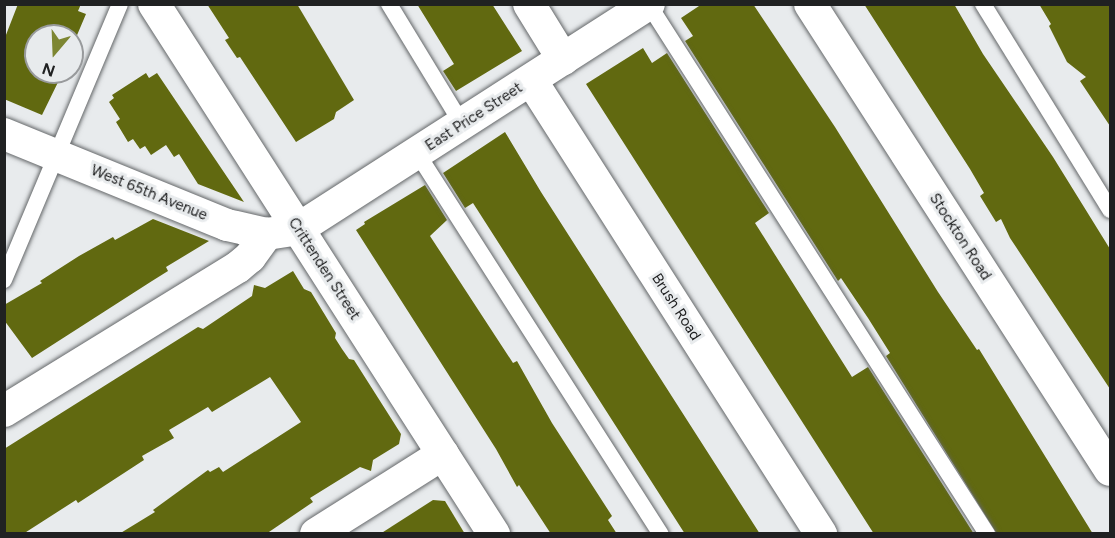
<!DOCTYPE html>
<style>
body{margin:0}
#map{position:relative;width:1115px;height:538px;overflow:hidden;background:#e8ebed;font-family:Figtree,sans-serif}
div>[style]{position:absolute}
.building>*{inset:0;background:#616910}
.roads{filter:drop-shadow(0 0 2px #646769) drop-shadow(0 0 2px #646769)}
.service>*{height:16px;margin:-8px;padding:0 8px;transform-origin:8px;border-radius:8px;background:#fff}
.minor>*{height:32px;margin:-16px;padding:0 16px;transform-origin:16px;border-radius:16px;background:#fff}
span{translate:-50% -50%;white-space:nowrap;text-align:center;line-height:1.15;-webkit-text-stroke:6px #e8ebed;paint-order:stroke}
.street-label{font-size:15px;color:#202122}
.frame{position:absolute;inset:0;border:6px solid #202122;pointer-events:none}
.north{position:absolute;left:24px;top:24px;width:60px;height:60px;box-sizing:border-box;background:#e8ebed;border:2px solid #989a9c;border-radius:50%;rotate:199deg;font-size:16px;font-weight:700;line-height:24px;text-align:center;color:#202122}
.north::after{content:'';display:block;margin:auto;width:21px;height:27px;background:#7d8632;clip-path:polygon(50% 0,100% 100%,50% 72%,0 100%)}
</style>
<div id="map">
<div class="building">
<i style="clip-path:polygon(18px 4px,81px 4px,78px 11px,86px 14px,72px 47px,72px 36px,36px 36px,36px 72px,63px 72px,42px 115px,4px 99px,4px 40px)"></i>
<i style="clip-path:polygon(207px 4px,297px 4px,354px 100px,336px 112px,334px 119px,296px 142px,240px 57px,237px 58px,225px 40px,229px 38px)"></i>
<i style="clip-path:polygon(417px 4px,492px 4px,522px 51px,456px 91px,443px 71px,454px 64px)"></i>
<i style="clip-path:polygon(702px 4px,753px 4px,835px 127px,938px 292px,977px 350px,979px 349px,1093px 534px,997px 534px,886px 356px,890px 353px,868px 318px,841px 278px,838px 281px,685px 41px,693px 36px,681px 18px)"></i>
<i style="clip-path:polygon(864px 4px,954px 4px,983px 54px,1053px 157px,1110px 249px,1110px 389px,1010px 238px,1001px 219px,996px 222px,980px 196px,984px 193px,970px 169px)"></i>
<i style="clip-path:polygon(1039px 4px,1110px 4px,1110px 126px,1080px 81px,1086px 77px,1067px 62px,1049px 26px,1051px 24px)"></i>
<i style="clip-path:polygon(643px 48px,652px 63px,667px 53px,769px 213px,755px 223px,852px 377px,868px 367px,974px 534px,874px 534px,586px 84px)"></i>
<i style="clip-path:polygon(146px 73px,149px 78px,157px 73px,244px 202px,198px 184px,179px 154px,174px 157px,166px 145px,151px 155px,145px 146px,140px 149px,133px 139px,128px 142px,116px 122px,120px 119px,109px 102px,114px 98px,112px 95px)"></i>
<i style="clip-path:polygon(505px 132px,541px 192px,760px 534px,685px 534px,473px 203px,465px 208px,443px 173px)"></i>
<i style="clip-path:polygon(425px 185px,447px 220px,430px 236px,513px 363px,517px 361px,552px 423px,612px 516px,608px 520px,617px 534px,551px 534px,519px 485px,517px 487px,496px 449px,356px 230px,365px 224px,364px 222px)"></i>
<i style="clip-path:polygon(153px 219px,209px 241px,166px 267px,168px 271px,152px 281px,32px 358px,4px 320px,4px 305px,42px 283px,40px 281px,79px 256px,113px 237px,115px 240px)"></i>
<i style="clip-path:polygon(293px 271px,304px 289px,311px 292px,336px 333px,335px 338px,342px 349px,349px 359px,354px 360px,401px 434px,399px 444px,373px 460px,371px 471px,360px 467px,310px 498px,313px 502px,266px 534px,119px 534px,155px 512px,153px 510px,208px 470px,210px 472px,219px 467px,223px 472px,301px 422px,270px 377px,212px 412px,208px 407px,169px 430px,174px 438px,142px 456px,144px 460px,78px 503px,76px 500px,23px 534px,4px 534px,4px 449px,198px 327px,203px 329px,252px 296px,254px 285px,265px 288px)"></i>
<i style="clip-path:polygon(433px 500px,445px 501px,465px 534px,380px 534px)"></i>
</div>
<div class="roads">
<div class="service">
<i style="left:389px;top:4px;width:140px;rotate:58.7deg"></i>
<i style="left:983px;top:4px;width:242px;rotate:58.3deg"></i>
<i style="left:649px;top:5px;width:628px;rotate:57.42deg"></i>
<i style="left:417px;top:153px;width:452px;rotate:57.4deg"></i>
<i style="left:4px;top:280px;width:299px;rotate:-67.2deg"></i>
</div>
<div class="minor">
<i style="left:154px;top:4px;width:630px;rotate:57.32deg"></i>
<i style="left:529px;top:4px;width:65px;rotate:58.3deg"></i>
<i style="left:810px;top:4px;width:554px;rotate:57.23deg"></i>
<i style="left:531px;top:80px;width:539px;rotate:57.43deg"></i>
<i style="left:4px;top:134px;width:241px;rotate:22.2deg"></i>
<i style="left:227px;top:225px;width:41px;rotate:12.7deg"></i>
<i style="left:267px;top:234px;width:31px;rotate:-9deg"></i>
<i style="left:298px;top:229px;width:417px;rotate:-32.7deg"></i>
<i style="left:4px;top:411px;width:275px;rotate:-31.6deg"></i>
<i style="left:238px;top:267px;width:16px;rotate:-40deg"></i>
<i style="left:250px;top:257px;width:29px;rotate:-54deg"></i>
<i style="left:316px;top:534px;width:150px;rotate:-32.2deg"></i>
</div>
</div>
<div class="street-label">
<span style="left:474px;top:117px;rotate:-33deg">East Price Street</span>
<span style="left:149px;top:193px;rotate:22deg">West 65th Avenue</span>
<span style="left:960px;top:237px;rotate:57deg">Stockton Road</span>
<span style="left:324px;top:269px;rotate:57deg">Crittenden Street</span>
<span style="left:676px;top:307px;rotate:57deg">Brush Road</span>
</div>
<div class="frame"></div>
<div class="north">N</div>
</div>
